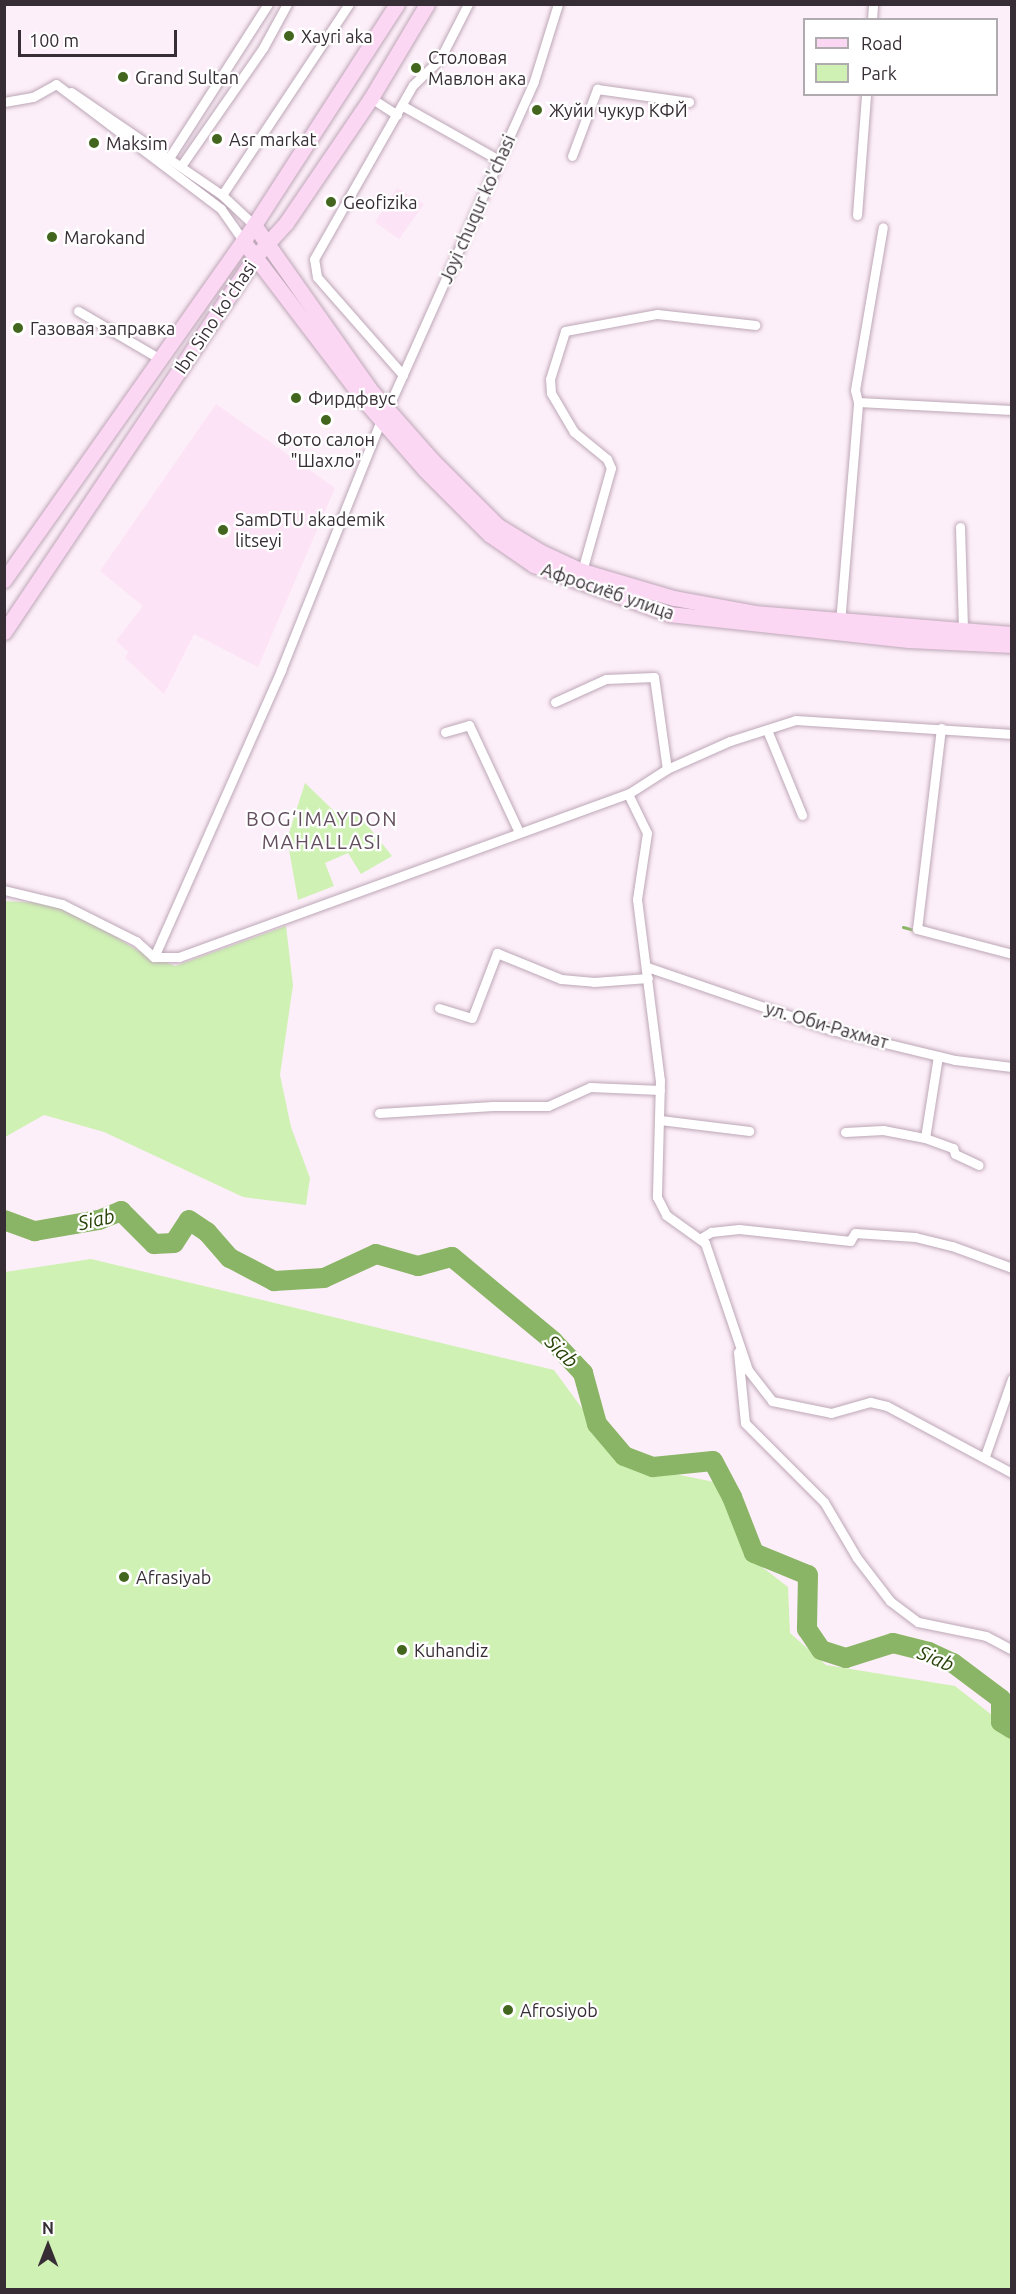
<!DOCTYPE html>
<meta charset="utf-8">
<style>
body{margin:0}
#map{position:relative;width:1016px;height:2294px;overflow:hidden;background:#fdeff9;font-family:Ubuntu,sans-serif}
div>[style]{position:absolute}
.built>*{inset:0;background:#fce3f5}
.green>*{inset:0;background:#cff1b4}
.stream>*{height:3px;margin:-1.5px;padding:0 1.5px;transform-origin:1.5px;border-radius:1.5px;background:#8bb566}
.river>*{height:20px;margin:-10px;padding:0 10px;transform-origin:10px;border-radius:10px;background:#8bb566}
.roads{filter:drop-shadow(0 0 2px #bda7b7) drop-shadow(0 0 2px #bda7b7)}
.street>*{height:9px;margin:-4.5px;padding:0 4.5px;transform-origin:4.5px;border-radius:4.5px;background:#fff}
.primary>*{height:15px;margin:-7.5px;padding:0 7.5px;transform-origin:7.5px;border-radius:7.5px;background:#fcd7f3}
.dots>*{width:16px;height:16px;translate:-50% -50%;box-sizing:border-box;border:3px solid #fff;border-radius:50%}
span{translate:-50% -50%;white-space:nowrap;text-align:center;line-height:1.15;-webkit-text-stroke:4.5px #fff;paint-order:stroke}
.poi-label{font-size:18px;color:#372e35}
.left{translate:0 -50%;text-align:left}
.street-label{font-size:18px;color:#372e35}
.neighbourhood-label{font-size:20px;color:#634f5e;letter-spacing:1.5px}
.water-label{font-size:20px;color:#29440a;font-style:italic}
.frame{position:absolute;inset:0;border:6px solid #372e35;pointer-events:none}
.legend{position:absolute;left:803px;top:18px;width:195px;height:78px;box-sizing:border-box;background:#fff;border:2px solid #afabae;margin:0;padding:8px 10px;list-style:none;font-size:18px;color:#372e35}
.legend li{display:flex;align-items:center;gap:12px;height:30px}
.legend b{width:30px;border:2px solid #afabae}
.north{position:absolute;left:18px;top:2216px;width:60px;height:60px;-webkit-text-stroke:4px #fff;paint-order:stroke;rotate:0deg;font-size:16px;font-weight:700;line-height:24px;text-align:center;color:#372e35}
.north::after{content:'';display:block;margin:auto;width:21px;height:27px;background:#372e35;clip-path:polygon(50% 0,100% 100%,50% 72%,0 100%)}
.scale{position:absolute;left:18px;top:30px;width:159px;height:27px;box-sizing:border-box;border:3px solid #372e35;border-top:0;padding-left:8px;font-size:18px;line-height:21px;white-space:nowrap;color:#372e35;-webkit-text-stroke:4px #fff;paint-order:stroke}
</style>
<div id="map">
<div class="built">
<i style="clip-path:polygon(397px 188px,424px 204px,399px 239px,375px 222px)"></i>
<i style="clip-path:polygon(216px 404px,335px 488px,258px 667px,194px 634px,164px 694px,125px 658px,128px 652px,116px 641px,143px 606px,100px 571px)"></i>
</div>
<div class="green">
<i style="clip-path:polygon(305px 783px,333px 810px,359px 815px,392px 856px,361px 874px,348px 853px,325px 863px,334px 886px,298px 900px,287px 839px)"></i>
<i style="clip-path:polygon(4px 901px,62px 904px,137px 950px,175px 966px,286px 926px,293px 985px,280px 1075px,291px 1127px,310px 1178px,306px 1205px,243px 1197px,104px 1132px,44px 1115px,5px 1137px)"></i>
<i style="clip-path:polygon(91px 1259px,554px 1370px,622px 1463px,719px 1483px,744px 1553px,788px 1587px,790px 1633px,826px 1665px,955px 1686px,1011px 1730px,1011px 2289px,5px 2289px,5px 1272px)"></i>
</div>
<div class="stream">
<i style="left:903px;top:927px;width:11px;rotate:15deg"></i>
</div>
<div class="river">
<i style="left:4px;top:1220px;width:33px;rotate:20deg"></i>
<i style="left:35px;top:1231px;width:65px;rotate:-9.8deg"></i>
<i style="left:99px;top:1220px;width:24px;rotate:-22deg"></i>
<i style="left:121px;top:1211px;width:47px;rotate:45deg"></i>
<i style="left:154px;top:1244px;width:20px;rotate:-3deg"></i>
<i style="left:174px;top:1243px;width:27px;rotate:-57deg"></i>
<i style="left:189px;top:1220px;width:22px;rotate:34deg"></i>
<i style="left:207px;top:1232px;width:35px;rotate:49deg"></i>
<i style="left:230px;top:1258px;width:50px;rotate:27.6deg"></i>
<i style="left:274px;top:1281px;width:50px;rotate:-3.4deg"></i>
<i style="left:324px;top:1278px;width:57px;rotate:-24.8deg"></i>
<i style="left:376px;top:1254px;width:44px;rotate:15.9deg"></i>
<i style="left:418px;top:1266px;width:35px;rotate:-15deg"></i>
<i style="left:452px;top:1257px;width:131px;rotate:39.7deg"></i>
<i style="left:553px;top:1341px;width:44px;rotate:46.8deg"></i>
<i style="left:583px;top:1373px;width:53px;rotate:74.6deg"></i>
<i style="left:597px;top:1424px;width:42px;rotate:49.8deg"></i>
<i style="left:624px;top:1456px;width:31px;rotate:21deg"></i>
<i style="left:653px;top:1467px;width:60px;rotate:-5.7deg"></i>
<i style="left:713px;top:1461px;width:41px;rotate:62.2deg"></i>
<i style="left:732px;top:1497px;width:60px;rotate:68.6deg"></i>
<i style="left:754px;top:1553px;width:58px;rotate:22.2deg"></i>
<i style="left:808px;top:1575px;width:54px;rotate:91.1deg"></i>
<i style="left:807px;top:1629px;width:25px;rotate:56deg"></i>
<i style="left:821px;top:1650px;width:26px;rotate:18deg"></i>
<i style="left:846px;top:1658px;width:49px;rotate:-17.7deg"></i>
<i style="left:893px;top:1643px;width:37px;rotate:14deg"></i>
<i style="left:929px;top:1652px;width:26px;rotate:25deg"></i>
<i style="left:953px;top:1663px;width:60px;rotate:36.9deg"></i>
<i style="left:1001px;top:1699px;width:23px;rotate:90deg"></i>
<i style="left:1001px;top:1722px;width:13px;rotate:32deg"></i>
</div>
<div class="roads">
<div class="street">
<i style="left:872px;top:20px;width:16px;rotate:-86deg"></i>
<i style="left:56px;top:84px;width:207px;rotate:37.1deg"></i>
<i style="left:221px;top:209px;width:39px;rotate:55deg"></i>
<i style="left:71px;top:92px;width:183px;rotate:34.3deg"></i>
<i style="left:222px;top:195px;width:44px;rotate:43.2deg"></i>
<i style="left:371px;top:98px;width:31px;rotate:33deg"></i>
<i style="left:4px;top:102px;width:29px;rotate:-10deg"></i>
<i style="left:33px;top:97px;width:26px;rotate:-29deg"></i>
<i style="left:403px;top:106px;width:110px;rotate:29.4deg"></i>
<i style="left:572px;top:156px;width:72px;rotate:-69.5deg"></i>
<i style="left:597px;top:89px;width:93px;rotate:8deg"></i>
<i style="left:169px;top:158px;width:183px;rotate:-57.3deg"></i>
<i style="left:181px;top:166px;width:144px;rotate:-55.2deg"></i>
<i style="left:263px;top:48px;width:50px;rotate:-61.4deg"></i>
<i style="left:222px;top:195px;width:229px;rotate:-56.4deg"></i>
<i style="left:857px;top:215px;width:121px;rotate:-85.7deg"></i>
<i style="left:78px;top:311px;width:95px;rotate:30.3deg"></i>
<i style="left:403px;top:375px;width:130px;rotate:-131.3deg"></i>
<i style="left:317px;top:277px;width:18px;rotate:-99deg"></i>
<i style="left:314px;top:259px;width:200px;rotate:-60.4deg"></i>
<i style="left:413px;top:85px;width:37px;rotate:-44deg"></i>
<i style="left:440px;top:59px;width:62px;rotate:-63deg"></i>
<i style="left:858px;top:402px;width:154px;rotate:3deg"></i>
<i style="left:387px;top:410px;width:360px;rotate:-65.9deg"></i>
<i style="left:534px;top:81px;width:81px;rotate:-72.7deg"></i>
<i style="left:960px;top:527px;width:104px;rotate:88.3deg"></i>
<i style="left:582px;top:571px;width:107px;rotate:-74.3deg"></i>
<i style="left:611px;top:468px;width:10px;rotate:-114deg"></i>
<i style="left:607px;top:459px;width:43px;rotate:-140.7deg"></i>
<i style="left:574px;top:432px;width:45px;rotate:-120.5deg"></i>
<i style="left:551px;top:393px;width:14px;rotate:-94deg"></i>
<i style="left:550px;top:379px;width:50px;rotate:-72.6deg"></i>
<i style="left:565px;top:331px;width:94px;rotate:-10.5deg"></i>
<i style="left:657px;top:314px;width:99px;rotate:6.4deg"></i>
<i style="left:840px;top:623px;width:222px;rotate:-85.3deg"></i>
<i style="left:858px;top:402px;width:12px;rotate:-104deg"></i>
<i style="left:855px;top:390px;width:165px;rotate:-80.3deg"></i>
<i style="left:555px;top:702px;width:56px;rotate:-24.3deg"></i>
<i style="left:606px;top:679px;width:48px;rotate:-2.4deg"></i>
<i style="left:654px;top:677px;width:93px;rotate:82deg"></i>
<i style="left:941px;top:728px;width:202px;rotate:96.8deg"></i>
<i style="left:917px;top:929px;width:98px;rotate:14.7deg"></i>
<i style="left:767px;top:730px;width:92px;rotate:67.6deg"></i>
<i style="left:445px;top:732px;width:25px;rotate:-16deg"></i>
<i style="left:469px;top:725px;width:118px;rotate:65deg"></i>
<i style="left:628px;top:794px;width:43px;rotate:64deg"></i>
<i style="left:647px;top:833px;width:67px;rotate:98.6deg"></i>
<i style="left:637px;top:899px;width:182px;rotate:82.8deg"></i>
<i style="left:660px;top:1080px;width:117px;rotate:91.5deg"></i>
<i style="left:657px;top:1197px;width:20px;rotate:63deg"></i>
<i style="left:666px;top:1215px;width:48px;rotate:35.7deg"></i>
<i style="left:705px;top:1243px;width:134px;rotate:71.3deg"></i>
<i style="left:748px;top:1370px;width:39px;rotate:52deg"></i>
<i style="left:772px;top:1401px;width:60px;rotate:11.5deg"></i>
<i style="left:831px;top:1413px;width:41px;rotate:-15.8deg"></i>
<i style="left:870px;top:1402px;width:17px;rotate:13deg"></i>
<i style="left:887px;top:1406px;width:142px;rotate:28.2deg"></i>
<i style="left:4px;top:890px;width:60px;rotate:13.6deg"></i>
<i style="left:62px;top:904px;width:83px;rotate:26.6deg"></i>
<i style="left:136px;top:941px;width:24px;rotate:42deg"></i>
<i style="left:154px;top:957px;width:25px"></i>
<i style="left:179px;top:957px;width:478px;rotate:-20deg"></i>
<i style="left:628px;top:794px;width:46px;rotate:-32.7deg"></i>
<i style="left:667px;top:769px;width:69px;rotate:-24deg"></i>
<i style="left:730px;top:741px;width:69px;rotate:-17.7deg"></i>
<i style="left:796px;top:720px;width:216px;rotate:3.7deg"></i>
<i style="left:154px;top:957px;width:314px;rotate:-66.1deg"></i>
<i style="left:281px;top:670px;width:269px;rotate:-68.2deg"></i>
<i style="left:647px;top:967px;width:194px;rotate:18.9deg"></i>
<i style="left:831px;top:1030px;width:128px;rotate:13.6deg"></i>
<i style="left:955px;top:1060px;width:57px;rotate:7deg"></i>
<i style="left:439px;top:1008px;width:34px;rotate:17deg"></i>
<i style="left:472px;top:1018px;width:70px;rotate:-69deg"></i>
<i style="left:497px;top:953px;width:69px;rotate:22.1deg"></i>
<i style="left:561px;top:979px;width:33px;rotate:5deg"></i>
<i style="left:594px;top:982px;width:54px;rotate:-4.2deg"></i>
<i style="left:379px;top:1113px;width:114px;rotate:-3.5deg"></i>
<i style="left:493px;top:1106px;width:55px"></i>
<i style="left:548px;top:1106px;width:46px;rotate:-24.3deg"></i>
<i style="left:590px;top:1087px;width:70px;rotate:2.5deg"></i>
<i style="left:660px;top:1120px;width:90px;rotate:7deg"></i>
<i style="left:845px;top:1132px;width:38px;rotate:-3deg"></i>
<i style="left:883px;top:1130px;width:43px;rotate:10.8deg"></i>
<i style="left:925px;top:1138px;width:83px;rotate:-81deg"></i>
<i style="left:925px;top:1138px;width:30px;rotate:20deg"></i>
<i style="left:953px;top:1148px;width:6px;rotate:72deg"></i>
<i style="left:955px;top:1154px;width:26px;rotate:25deg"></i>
<i style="left:701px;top:1238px;width:12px;rotate:-31deg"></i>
<i style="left:711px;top:1232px;width:28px;rotate:-6deg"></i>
<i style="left:739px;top:1229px;width:112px;rotate:6.2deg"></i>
<i style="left:850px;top:1241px;width:9px;rotate:-58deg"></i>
<i style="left:855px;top:1233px;width:60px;rotate:3.8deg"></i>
<i style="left:915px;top:1237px;width:38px;rotate:14deg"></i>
<i style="left:952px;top:1246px;width:64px;rotate:20.1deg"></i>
<i style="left:738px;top:1352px;width:71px;rotate:84.4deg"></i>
<i style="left:745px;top:1423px;width:112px;rotate:45deg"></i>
<i style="left:824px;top:1502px;width:65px;rotate:59.5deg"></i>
<i style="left:857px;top:1558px;width:54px;rotate:52.5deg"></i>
<i style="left:890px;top:1601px;width:35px;rotate:37deg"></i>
<i style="left:918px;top:1622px;width:69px;rotate:11.6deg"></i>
<i style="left:986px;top:1636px;width:30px;rotate:28deg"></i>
<i style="left:985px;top:1456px;width:82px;rotate:-70.7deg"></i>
</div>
<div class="primary">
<i style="left:254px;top:225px;width:204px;rotate:54.8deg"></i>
<i style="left:372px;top:392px;width:91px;rotate:48.6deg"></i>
<i style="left:432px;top:460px;width:93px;rotate:45deg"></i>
<i style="left:498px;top:526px;width:50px;rotate:31.2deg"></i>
<i style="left:541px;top:552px;width:45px;rotate:24.9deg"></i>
<i style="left:582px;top:571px;width:96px;rotate:16.4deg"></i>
<i style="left:674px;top:598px;width:82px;rotate:10.5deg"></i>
<i style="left:755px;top:613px;width:258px;rotate:4.7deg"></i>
<i style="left:243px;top:241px;width:200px;rotate:52.7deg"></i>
<i style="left:364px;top:400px;width:93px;rotate:48.9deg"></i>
<i style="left:425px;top:470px;width:91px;rotate:45deg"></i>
<i style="left:489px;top:534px;width:55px;rotate:34.6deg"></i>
<i style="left:534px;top:565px;width:144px;rotate:19.9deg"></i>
<i style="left:669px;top:614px;width:241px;rotate:6.2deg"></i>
<i style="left:909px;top:640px;width:103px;rotate:2.8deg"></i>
<i style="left:4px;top:580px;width:434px;rotate:-54.8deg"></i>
<i style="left:254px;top:225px;width:263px;rotate:-57.1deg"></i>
<i style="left:4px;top:632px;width:451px;rotate:-56.2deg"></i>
<i style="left:255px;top:257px;width:46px;rotate:-47.6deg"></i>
<i style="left:286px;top:223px;width:151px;rotate:-55.8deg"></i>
<i style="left:371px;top:98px;width:109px;rotate:-59.2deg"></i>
</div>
</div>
<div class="dots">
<i style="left:289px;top:36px;background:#43661e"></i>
<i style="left:416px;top:68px;background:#43661e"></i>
<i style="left:123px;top:77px;background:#43661e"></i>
<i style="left:537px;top:110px;background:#43661e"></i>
<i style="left:217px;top:139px;background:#43661e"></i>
<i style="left:94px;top:143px;background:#43661e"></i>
<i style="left:331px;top:202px;background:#43661e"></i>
<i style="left:52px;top:237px;background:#43661e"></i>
<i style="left:18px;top:328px;background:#43661e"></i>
<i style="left:296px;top:398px;background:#43661e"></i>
<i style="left:326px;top:420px;background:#43661e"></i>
<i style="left:223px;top:530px;background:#43661e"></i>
<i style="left:124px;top:1577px;background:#43661e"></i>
<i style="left:402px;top:1650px;background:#43661e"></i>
<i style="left:508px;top:2010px;background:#43661e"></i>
</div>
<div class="poi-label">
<span class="left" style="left:301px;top:36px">Xayri aka</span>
<span class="left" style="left:428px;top:68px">Столовая<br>Мавлон ака</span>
<span class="left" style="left:135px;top:77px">Grand Sultan</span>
<span class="left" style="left:549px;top:110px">Жуйи чукур КФЙ</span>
<span class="left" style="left:229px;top:139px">Asr markat</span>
<span class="left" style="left:106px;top:143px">Maksim</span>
<span class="left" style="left:343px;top:202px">Geofizika</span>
<span class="left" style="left:64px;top:237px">Marokand</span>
<span class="left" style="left:30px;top:328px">Газовая заправка</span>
<span class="left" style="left:308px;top:398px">Фирдфвус</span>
<span style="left:326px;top:450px">Фото салон<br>"Шахло"</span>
<span class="left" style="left:235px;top:530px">SamDTU akademik<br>litseyi</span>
<span class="left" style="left:136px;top:1577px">Afrasiyab</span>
<span class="left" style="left:414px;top:1650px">Kuhandiz</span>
<span class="left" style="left:520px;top:2010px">Afrosiyob</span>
</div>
<div class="street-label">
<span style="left:477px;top:209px;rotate:-66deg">Joyi chuqur ko'chasi</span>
<span style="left:215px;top:317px;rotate:-56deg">Ibn Sino ko'chasi</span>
<span style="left:608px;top:591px;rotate:19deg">Афросиёб улица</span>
<span style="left:827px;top:1025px;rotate:16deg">ул. Оби-Рахмат</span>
</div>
<div class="neighbourhood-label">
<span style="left:322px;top:830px">BOG‘IMAYDON<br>MAHALLASI</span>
</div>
<div class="water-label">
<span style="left:96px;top:1219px;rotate:-13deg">Siab</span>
<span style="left:562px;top:1351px;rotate:45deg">Siab</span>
<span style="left:936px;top:1658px;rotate:23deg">Siab</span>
</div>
<div class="frame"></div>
<ul class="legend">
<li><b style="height:8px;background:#fcd7f3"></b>Road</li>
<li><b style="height:16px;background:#cff1b4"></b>Park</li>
</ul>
<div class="north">N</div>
<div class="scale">100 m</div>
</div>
